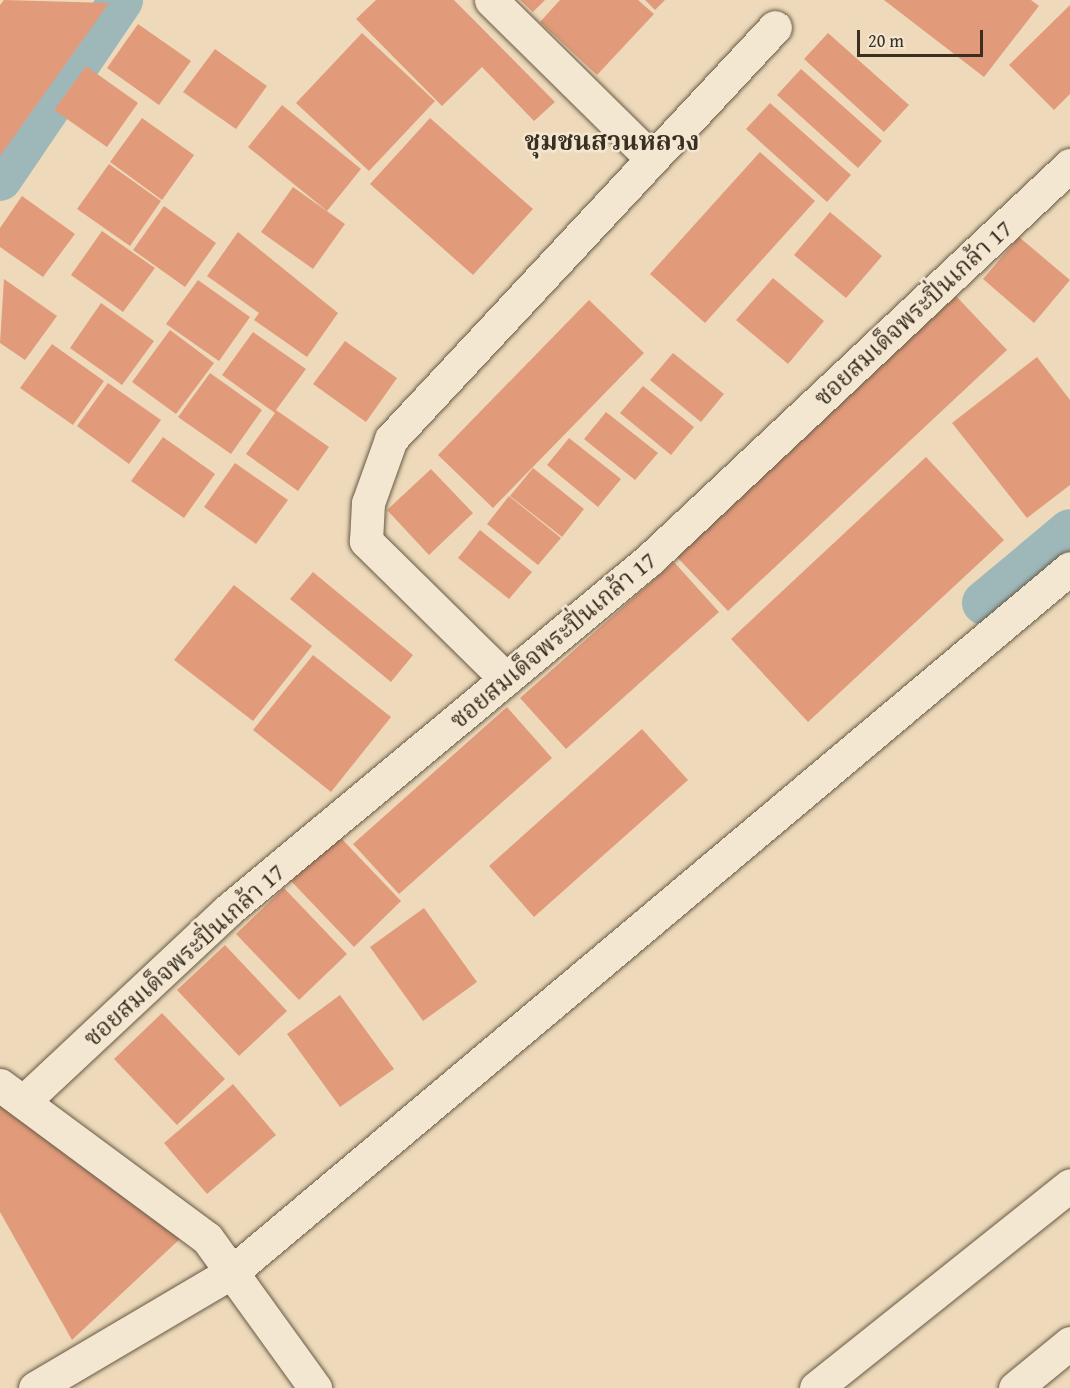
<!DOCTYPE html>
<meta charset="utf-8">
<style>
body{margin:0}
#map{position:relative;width:1070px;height:1388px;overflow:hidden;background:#eedaba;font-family:"Gentium Book Plus","Noto Serif Thai",serif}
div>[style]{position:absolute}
.canal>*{height:44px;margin:-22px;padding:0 22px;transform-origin:22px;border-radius:22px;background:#9eb8ba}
.building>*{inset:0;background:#e19b7b}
.roads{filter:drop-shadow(0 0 2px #675a46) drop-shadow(0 0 2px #675a46)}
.minor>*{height:33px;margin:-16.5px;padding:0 16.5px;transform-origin:16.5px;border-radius:16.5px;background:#f4e7d2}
span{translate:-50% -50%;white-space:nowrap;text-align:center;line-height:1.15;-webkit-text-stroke:5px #f4e7d2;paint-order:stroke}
.street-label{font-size:24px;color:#3a2f20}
.neighbourhood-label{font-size:26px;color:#3a2f20;font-weight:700}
.scale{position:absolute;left:857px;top:30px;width:126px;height:27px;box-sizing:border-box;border:3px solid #3a2f20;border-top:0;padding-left:8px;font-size:18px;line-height:21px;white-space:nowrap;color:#3a2f20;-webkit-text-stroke:4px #f4e7d2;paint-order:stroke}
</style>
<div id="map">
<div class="canal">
<i style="left:0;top:179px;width:216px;rotate:-55.9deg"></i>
<i style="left:984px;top:603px;width:112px;rotate:-39.9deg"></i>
</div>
<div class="building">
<i style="clip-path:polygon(4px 0,109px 3px,0 156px,0 5px)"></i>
<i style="clip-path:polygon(376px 0,454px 0,555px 102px,534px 121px,482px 67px,442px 106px,356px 19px)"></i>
<i style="clip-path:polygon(520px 0,545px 0,533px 12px)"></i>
<i style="clip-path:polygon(560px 0,638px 0,654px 14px,597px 75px,540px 22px)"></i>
<i style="clip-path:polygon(645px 0,665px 0,655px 10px)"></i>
<i style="clip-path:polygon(884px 0,1031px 0,1039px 6px,984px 77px)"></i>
<i style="clip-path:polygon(1070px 5px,1070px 94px,1054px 110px,1009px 65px)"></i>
<i style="clip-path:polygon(138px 24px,191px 61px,159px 105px,107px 68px)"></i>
<i style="clip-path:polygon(362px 33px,435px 101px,369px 171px,296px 103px)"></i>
<i style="clip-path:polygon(828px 33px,909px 105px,884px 132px,804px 59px)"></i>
<i style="clip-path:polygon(215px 49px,267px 86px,236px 129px,183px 92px)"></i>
<i style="clip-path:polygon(86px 66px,138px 103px,107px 147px,54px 110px)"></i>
<i style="clip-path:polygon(801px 69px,882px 141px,858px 168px,777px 95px)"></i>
<i style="clip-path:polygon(770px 103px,851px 175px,827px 202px,746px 129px)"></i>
<i style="clip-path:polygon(282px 105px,361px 169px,327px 211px,248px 147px)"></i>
<i style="clip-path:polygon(142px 118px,194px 155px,162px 200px,110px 162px)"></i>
<i style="clip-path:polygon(430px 118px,533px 209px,473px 275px,370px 184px)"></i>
<i style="clip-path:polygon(760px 152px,815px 201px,705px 323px,650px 274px)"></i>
<i style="clip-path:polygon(109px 164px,161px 201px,130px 246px,77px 209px)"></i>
<i style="clip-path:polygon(293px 187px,345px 224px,313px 269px,261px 232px)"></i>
<i style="clip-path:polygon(22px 196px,75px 234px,43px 277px,0 247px,0 228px)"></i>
<i style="clip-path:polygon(164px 206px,216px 243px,185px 287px,133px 250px)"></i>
<i style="clip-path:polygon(830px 212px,882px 256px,846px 298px,794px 255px)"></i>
<i style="clip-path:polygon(102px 231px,155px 268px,123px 312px,71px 275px)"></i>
<i style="clip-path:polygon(238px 232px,338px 313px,307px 357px,254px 320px,259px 313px,207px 276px)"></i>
<i style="clip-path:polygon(1019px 237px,1070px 280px,1034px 323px,983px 279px)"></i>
<i style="clip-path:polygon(773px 278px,824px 321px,788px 364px,736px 320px)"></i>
<i style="clip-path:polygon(4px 279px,57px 316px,25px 360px,0 343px)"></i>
<i style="clip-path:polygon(198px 280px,250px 317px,219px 361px,166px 324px)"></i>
<i style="clip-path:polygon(956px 296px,1007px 350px,728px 611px,677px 557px)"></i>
<i style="clip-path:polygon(589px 300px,644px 353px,493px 508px,438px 455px)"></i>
<i style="clip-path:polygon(101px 303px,154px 341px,122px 385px,70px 348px)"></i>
<i style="clip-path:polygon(170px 330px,214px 363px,176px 414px,132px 382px)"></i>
<i style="clip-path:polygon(253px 332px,306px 369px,276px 410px,329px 447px,298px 491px,246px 454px,275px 413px,222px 375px)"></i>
<i style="clip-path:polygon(345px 341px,397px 378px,366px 422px,313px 384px)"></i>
<i style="clip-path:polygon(52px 344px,104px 381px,73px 425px,20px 388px)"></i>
<i style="clip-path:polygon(673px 353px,724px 394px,701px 422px,650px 380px)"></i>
<i style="clip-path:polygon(1037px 357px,1070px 400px,1070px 485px,1027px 518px,952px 423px)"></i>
<i style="clip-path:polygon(210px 373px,262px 410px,231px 454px,178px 417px)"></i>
<i style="clip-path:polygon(108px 383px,161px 420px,129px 464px,77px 426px)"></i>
<i style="clip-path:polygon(643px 386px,694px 427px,671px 455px,620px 413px)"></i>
<i style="clip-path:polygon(606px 412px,658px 453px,635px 480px,584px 439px)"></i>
<i style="clip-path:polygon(163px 437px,215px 474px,184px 518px,131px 481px)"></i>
<i style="clip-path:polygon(569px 438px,621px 479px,598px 507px,547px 465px)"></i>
<i style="clip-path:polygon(926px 457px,1004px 540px,808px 722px,731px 639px)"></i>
<i style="clip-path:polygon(235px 463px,288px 500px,256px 544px,204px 507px)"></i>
<i style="clip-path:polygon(533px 468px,584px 509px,562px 537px,510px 496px)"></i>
<i style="clip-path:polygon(431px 469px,473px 513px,429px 555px,387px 510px)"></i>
<i style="clip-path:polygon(509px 496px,561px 538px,538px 565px,487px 524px)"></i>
<i style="clip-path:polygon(480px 530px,532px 572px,509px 599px,458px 558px)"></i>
<i style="clip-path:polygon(674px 562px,719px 612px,566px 749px,520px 698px)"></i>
<i style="clip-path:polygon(313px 572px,413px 655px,391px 682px,290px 599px)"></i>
<i style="clip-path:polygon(234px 585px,312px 646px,253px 721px,174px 660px)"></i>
<i style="clip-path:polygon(313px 655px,391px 717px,331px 792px,253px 730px)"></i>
<i style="clip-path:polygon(507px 707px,552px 758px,399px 894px,353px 844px)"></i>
<i style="clip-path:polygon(642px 729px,688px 780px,534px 917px,489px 866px)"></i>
<i style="clip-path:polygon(339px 836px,401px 901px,354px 947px,291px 881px)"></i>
<i style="clip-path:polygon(284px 888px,347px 954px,299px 1000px,236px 934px)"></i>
<i style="clip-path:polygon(424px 908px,477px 982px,423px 1021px,370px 947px)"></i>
<i style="clip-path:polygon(225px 945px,287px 1011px,239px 1056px,177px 990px)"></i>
<i style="clip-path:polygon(340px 995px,394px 1069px,340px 1107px,287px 1034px)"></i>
<i style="clip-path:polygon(162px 1013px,225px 1079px,177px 1125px,114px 1059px)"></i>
<i style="clip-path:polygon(233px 1084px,276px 1135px,207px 1194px,164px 1143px)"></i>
<i style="clip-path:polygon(0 1099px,182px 1237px,72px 1340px,0 1212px)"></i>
</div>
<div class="roads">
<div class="minor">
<i style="left:491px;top:0;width:222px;rotate:44.6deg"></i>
<i style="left:506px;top:679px;width:197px;rotate:-135.4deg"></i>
<i style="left:366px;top:541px;width:38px;rotate:-87deg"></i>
<i style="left:368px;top:503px;width:68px;rotate:-70.2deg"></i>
<i style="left:391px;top:439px;width:563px;rotate:-47.01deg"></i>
<i style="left:0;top:1085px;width:257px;rotate:36.5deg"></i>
<i style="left:207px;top:1238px;width:185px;rotate:54.2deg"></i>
<i style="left:24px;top:1101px;width:279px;rotate:-43.1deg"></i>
<i style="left:228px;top:910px;width:549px;rotate:-39.75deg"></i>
<i style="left:650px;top:559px;width:576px;rotate:-43.17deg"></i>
<i style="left:35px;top:1388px;width:229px;rotate:-30.5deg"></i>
<i style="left:232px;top:1272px;width:1094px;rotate:-40.03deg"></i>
<i style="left:816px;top:1388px;width:325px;rotate:-38.6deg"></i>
<i style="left:1015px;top:1388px;width:71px;rotate:-39.3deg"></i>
</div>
</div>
<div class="street-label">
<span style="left:913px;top:313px;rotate:-43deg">ซอยสมเด็จพระปิ่นเกล้า 17</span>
<span style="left:553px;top:640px;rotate:-40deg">ซอยสมเด็จพระปิ่นเกล้า 17</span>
<span style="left:184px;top:955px;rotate:-42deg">ซอยสมเด็จพระปิ่นเกล้า 17</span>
</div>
<div class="neighbourhood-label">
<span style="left:612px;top:141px">ชุมชนสวนหลวง</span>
</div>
<div class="scale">20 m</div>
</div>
